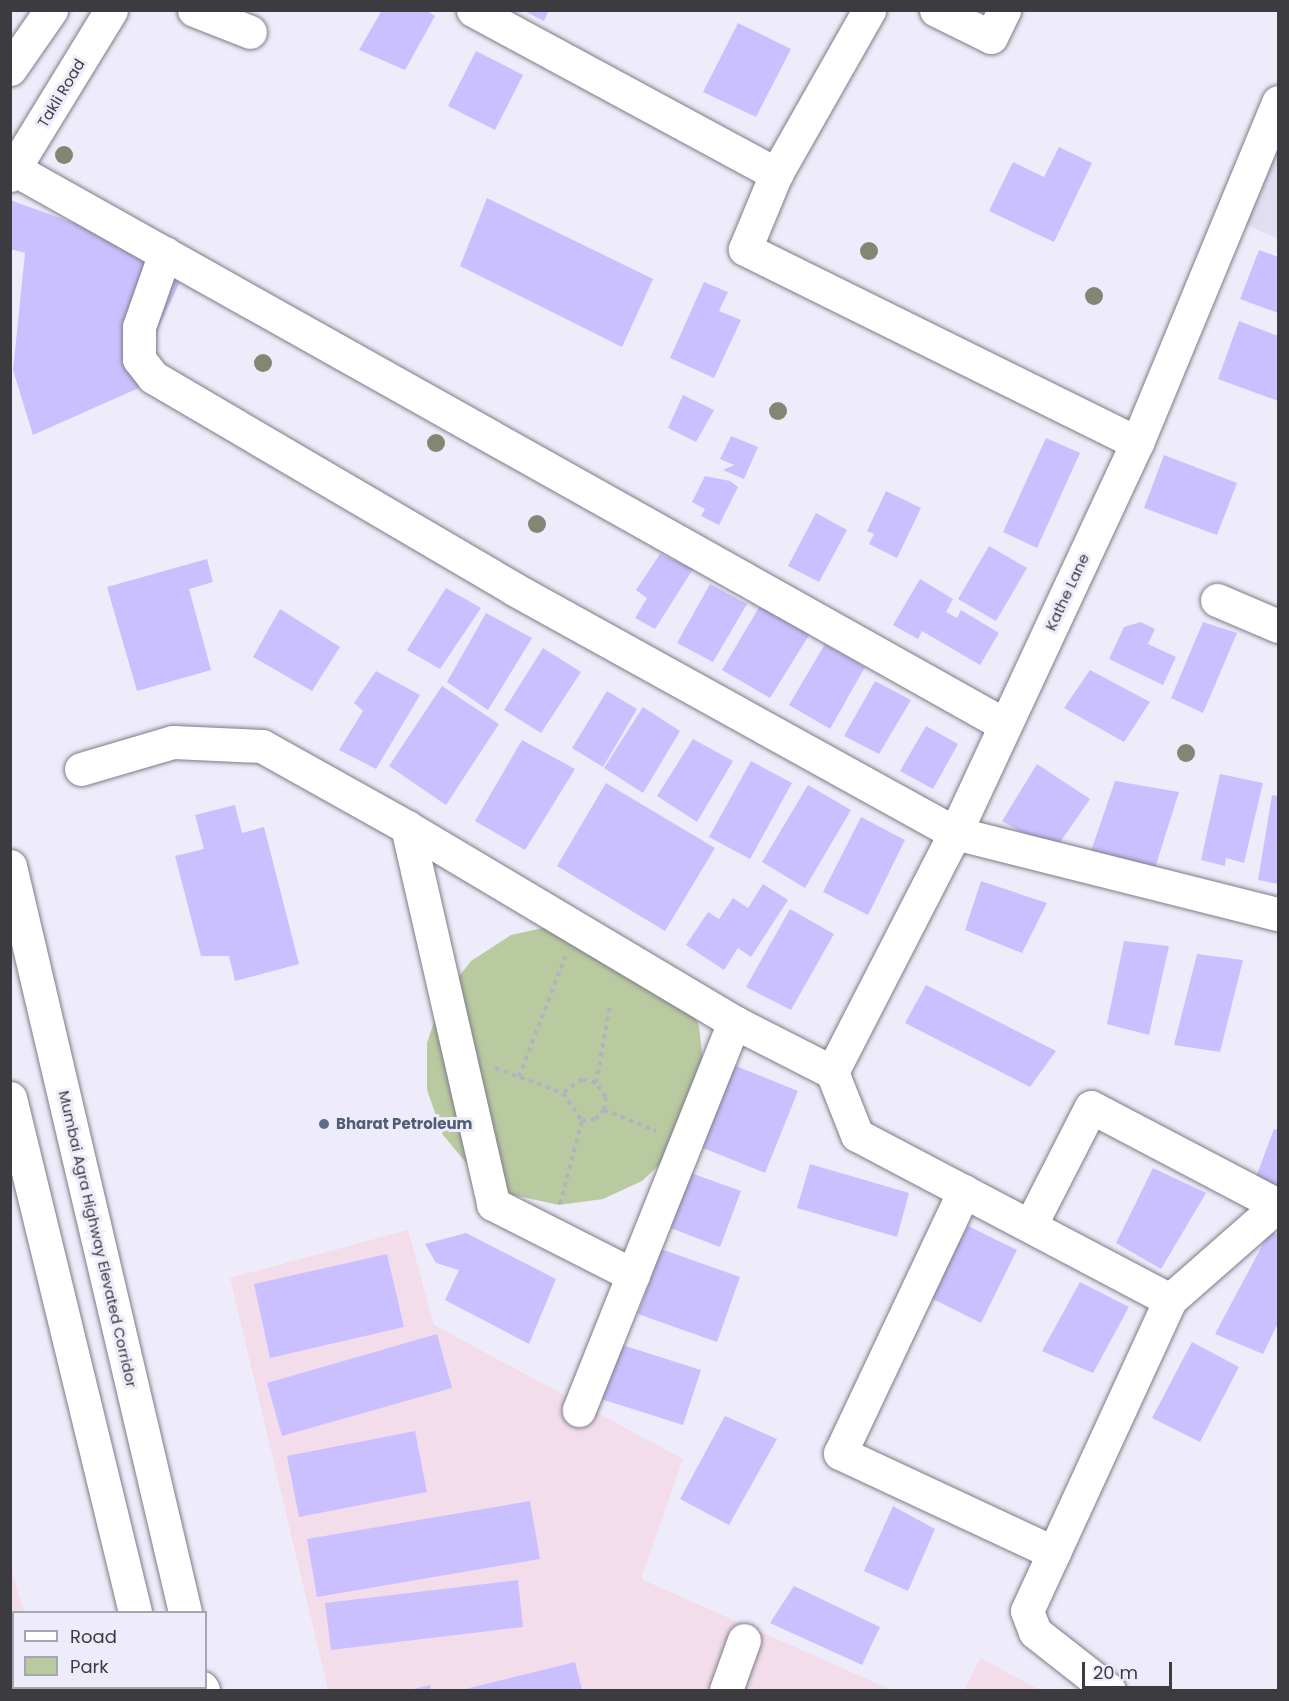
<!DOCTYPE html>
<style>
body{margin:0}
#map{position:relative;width:1289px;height:1701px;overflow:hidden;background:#eeecfa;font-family:Poppins,sans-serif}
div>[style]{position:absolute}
.commercial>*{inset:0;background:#f3ddeb}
.built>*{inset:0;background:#e1def1}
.green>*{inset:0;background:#b9c9a0}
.building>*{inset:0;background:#cbc0ff}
.path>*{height:4px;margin-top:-2px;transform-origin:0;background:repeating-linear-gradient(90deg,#b4b2be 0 4.5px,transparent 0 9px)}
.roads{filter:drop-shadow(0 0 2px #7e7c88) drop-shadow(0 0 2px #7e7c88)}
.minor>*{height:33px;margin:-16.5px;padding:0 16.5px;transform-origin:16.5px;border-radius:16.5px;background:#fff}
.highway>*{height:33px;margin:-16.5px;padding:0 16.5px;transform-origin:16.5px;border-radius:16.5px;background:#fff}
.trees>*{width:18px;height:18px;margin:-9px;border-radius:50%;background:#818773}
.dots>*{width:16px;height:16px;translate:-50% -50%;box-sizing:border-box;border:3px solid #eeecfa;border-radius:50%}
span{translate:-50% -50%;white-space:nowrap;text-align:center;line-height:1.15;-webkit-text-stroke:6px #eeecfa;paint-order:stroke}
.street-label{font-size:15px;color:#3b3b40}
.service-label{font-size:15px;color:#4e5e75;font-weight:700}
.left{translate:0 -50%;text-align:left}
.frame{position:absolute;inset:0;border:12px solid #3b3b40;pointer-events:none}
.legend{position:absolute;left:12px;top:1611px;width:195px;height:78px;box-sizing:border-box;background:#eeecfa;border:2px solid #a6a5b0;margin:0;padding:8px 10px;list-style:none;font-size:18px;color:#3b3b40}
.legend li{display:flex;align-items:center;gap:12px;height:30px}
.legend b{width:30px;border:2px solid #a6a5b0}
.scale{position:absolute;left:1082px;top:1662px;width:90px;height:27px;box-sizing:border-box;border:3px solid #3b3b40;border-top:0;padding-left:8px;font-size:18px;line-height:21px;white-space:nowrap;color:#3b3b40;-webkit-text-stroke:4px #eeecfa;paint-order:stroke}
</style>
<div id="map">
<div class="commercial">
<i style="clip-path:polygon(408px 1230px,434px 1325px,683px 1459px,641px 1579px,892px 1690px,328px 1690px,230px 1278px)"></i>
<i style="clip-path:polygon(10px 1564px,24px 1612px,14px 1612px,14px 1688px,45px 1690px,11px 1690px)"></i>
<i style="clip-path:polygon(980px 1658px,1040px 1690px,964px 1690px)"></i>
</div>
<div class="built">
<i style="clip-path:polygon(1278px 118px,1278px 239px,1234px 219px)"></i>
</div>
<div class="green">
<i style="clip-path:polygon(557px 925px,681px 986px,699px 1026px,704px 1070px,674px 1151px,642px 1181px,603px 1199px,559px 1205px,513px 1195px,473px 1171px,443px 1135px,427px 1090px,427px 1043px,442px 998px,471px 961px,511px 935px)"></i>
</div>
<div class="building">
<i style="clip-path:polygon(382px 10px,426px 10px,435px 16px,405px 70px,359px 50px)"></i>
<i style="clip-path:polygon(522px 10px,549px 10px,544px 21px)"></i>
<i style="clip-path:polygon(738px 23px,791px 49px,756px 117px,703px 92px)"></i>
<i style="clip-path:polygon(476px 51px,523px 75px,495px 130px,448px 106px)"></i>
<i style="clip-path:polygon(1059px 147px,1092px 163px,1054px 242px,989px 211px,1013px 162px,1044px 177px)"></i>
<i style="clip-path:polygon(96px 196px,188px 265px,160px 324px,141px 387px,33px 435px,13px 370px,25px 253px,10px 249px,10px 200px,74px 223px)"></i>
<i style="clip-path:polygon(487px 198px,653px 279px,622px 347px,460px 266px)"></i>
<i style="clip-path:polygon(1259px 250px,1278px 257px,1278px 313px,1240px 299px)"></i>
<i style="clip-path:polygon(704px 282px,728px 292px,719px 311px,741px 320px,714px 378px,670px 358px)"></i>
<i style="clip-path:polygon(1239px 321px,1278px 336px,1278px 401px,1218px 379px)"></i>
<i style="clip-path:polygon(683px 395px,714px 410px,696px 442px,668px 428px)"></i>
<i style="clip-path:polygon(731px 436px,758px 447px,744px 479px,723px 470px,734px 465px,720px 459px)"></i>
<i style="clip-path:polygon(1046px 438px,1080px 453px,1037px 548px,1003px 532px)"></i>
<i style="clip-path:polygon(1164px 455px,1237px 483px,1217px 535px,1144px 508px)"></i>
<i style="clip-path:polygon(705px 476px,730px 481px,738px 487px,719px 525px,701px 516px,705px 509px,692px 502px)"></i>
<i style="clip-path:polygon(886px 491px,921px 508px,897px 558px,869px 544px,874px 534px,867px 531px)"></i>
<i style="clip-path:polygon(816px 513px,847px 530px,819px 582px,788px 566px)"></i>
<i style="clip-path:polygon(989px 546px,1027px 568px,996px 621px,958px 599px)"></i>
<i style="clip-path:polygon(660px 554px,693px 569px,655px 629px,635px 618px,647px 598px,636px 590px)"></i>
<i style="clip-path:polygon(207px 559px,213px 582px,189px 589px,211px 670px,137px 691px,107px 587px)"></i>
<i style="clip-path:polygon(920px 579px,953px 599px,946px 612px,957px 618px,961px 610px,999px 633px,980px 665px,922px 631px,918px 639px,893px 625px)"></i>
<i style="clip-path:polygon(710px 584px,747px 604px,713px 662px,677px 643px)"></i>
<i style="clip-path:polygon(446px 588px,481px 608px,440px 669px,407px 650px)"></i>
<i style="clip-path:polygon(761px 604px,811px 632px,770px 698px,722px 670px)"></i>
<i style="clip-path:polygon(280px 609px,340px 647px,312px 691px,253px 657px)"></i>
<i style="clip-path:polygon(486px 613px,532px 638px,488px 710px,447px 682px)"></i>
<i style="clip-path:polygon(1141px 622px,1155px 629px,1148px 644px,1176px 657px,1163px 685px,1109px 659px,1124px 627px)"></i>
<i style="clip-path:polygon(1203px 622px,1237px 633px,1203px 713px,1171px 698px)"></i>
<i style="clip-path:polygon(825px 644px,865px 667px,830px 729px,789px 705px)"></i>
<i style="clip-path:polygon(543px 648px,581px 672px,541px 733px,504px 710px)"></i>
<i style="clip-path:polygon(1090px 670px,1150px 702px,1124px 742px,1064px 708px)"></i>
<i style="clip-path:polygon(376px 671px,420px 695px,376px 769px,339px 750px,363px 711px,354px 703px)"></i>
<i style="clip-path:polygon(875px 681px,911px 700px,879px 754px,844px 736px)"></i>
<i style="clip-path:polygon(442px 686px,499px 724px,446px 805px,389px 766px)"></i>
<i style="clip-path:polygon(607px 691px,637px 709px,603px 767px,572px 748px)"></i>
<i style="clip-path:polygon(643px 707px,680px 731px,643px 793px,604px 768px)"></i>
<i style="clip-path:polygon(926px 726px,958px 744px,933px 789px,900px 771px)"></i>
<i style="clip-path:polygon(693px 739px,733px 761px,697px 822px,657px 796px)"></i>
<i style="clip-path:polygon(522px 740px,575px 769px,525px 850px,475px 821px)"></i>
<i style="clip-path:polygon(751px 761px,792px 783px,750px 859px,709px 837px)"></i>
<i style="clip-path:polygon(1037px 764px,1090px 799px,1054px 851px,1002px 821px)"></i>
<i style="clip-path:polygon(1220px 774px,1263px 783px,1244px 863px,1226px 858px,1225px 866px,1201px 860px)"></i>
<i style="clip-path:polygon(1115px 781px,1179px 792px,1154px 871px,1089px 857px)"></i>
<i style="clip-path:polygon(606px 783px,715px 848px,665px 931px,557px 866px)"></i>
<i style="clip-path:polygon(808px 785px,851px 810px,805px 888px,762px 862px)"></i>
<i style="clip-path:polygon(1272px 795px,1278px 796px,1278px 884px,1258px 880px)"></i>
<i style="clip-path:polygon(235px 805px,242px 833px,264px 827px,299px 964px,235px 981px,229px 956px,201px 956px,175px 856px,204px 849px,195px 815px)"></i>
<i style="clip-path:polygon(861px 817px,905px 840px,868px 915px,823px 892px)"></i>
<i style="clip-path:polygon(981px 881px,1047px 903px,1022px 953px,965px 930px)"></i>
<i style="clip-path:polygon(763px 884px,788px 900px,751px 957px,738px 948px,724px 970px,686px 945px,708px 912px,719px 919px,733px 898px,748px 908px)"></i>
<i style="clip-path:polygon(790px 909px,834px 934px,791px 1010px,746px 987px)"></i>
<i style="clip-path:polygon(1124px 941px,1169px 946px,1149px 1035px,1107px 1024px)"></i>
<i style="clip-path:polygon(1197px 954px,1243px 960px,1220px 1052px,1174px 1045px)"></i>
<i style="clip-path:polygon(926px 985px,1056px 1051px,1030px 1087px,905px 1023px)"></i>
<i style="clip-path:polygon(731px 1064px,798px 1091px,765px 1173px,698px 1146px)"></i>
<i style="clip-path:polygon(1274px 1129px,1278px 1130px,1278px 1187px,1255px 1180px)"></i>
<i style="clip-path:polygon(810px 1164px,909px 1193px,897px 1237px,797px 1208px)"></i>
<i style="clip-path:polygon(1153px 1168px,1206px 1193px,1161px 1269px,1116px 1243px)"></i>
<i style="clip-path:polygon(688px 1172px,741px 1191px,720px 1247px,668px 1227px)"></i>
<i style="clip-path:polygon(968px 1226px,1017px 1250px,981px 1323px,929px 1297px)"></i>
<i style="clip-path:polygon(1270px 1231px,1278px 1235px,1278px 1323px,1263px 1354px,1215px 1334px)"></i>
<i style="clip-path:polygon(466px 1233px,556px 1279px,529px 1344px,445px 1300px,459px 1270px,436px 1263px,425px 1244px)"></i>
<i style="clip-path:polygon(661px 1249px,740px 1277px,717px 1342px,638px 1314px)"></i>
<i style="clip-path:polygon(387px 1254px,404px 1327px,270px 1358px,254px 1284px)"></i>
<i style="clip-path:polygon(1080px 1282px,1129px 1307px,1093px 1373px,1042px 1351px)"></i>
<i style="clip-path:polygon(437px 1334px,452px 1388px,282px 1436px,267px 1383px)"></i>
<i style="clip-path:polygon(1192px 1342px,1239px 1367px,1200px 1442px,1152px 1418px)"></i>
<i style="clip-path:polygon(619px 1344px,701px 1370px,683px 1425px,601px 1399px)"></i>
<i style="clip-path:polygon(725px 1416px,777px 1439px,729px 1525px,680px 1499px)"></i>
<i style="clip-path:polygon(415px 1431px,427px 1492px,299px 1517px,287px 1456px)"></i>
<i style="clip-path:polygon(530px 1501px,540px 1559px,317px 1597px,307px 1539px)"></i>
<i style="clip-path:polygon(893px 1506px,935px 1529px,908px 1591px,864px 1571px)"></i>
<i style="clip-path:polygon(518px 1580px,523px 1627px,331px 1650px,325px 1603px)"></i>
<i style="clip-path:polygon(794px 1586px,880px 1627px,862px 1665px,770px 1623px)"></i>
<i style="clip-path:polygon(575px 1662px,582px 1690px,461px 1690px)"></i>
<i style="clip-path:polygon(430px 1685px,431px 1690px,409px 1690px)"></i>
</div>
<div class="path">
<i style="left:495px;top:1068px;width:72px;rotate:20.2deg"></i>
<i style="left:563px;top:1093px;width:34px;rotate:56deg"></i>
<i style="left:582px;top:1121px;width:13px;rotate:-9deg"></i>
<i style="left:595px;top:1119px;width:13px;rotate:-45deg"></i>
<i style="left:604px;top:1110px;width:13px;rotate:-81deg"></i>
<i style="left:606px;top:1097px;width:17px;rotate:-126deg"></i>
<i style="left:596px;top:1083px;width:15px;rotate:-164deg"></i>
<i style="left:582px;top:1079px;width:24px;rotate:144deg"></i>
<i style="left:519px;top:1077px;width:129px;rotate:-69deg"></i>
<i style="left:596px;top:1083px;width:79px;rotate:-79.8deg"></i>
<i style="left:604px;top:1110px;width:56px;rotate:22deg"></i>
<i style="left:560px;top:1204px;width:86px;rotate:-75.2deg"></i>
</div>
<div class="roads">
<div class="minor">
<i style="left:194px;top:10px;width:60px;rotate:21.4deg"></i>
<i style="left:473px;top:10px;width:345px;rotate:28.4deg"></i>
<i style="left:776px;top:174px;width:81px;rotate:112.5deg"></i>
<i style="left:745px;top:249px;width:437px;rotate:26.3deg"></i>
<i style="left:936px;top:10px;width:61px;rotate:26.1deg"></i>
<i style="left:991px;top:37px;width:30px;rotate:-64deg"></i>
<i style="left:10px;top:69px;width:72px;rotate:-55.2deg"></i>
<i style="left:10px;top:163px;width:7px;rotate:56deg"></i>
<i style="left:14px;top:169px;width:1136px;rotate:29.29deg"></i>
<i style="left:776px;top:174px;width:189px;rotate:-60.4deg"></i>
<i style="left:10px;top:175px;width:193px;rotate:-58.5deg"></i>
<i style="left:165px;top:253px;width:78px;rotate:109.4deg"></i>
<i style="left:139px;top:327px;width:32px;rotate:90deg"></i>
<i style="left:139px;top:359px;width:23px;rotate:52deg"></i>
<i style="left:153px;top:377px;width:419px;rotate:30.4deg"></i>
<i style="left:514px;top:589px;width:504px;rotate:28.96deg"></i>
<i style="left:955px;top:833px;width:333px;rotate:14.1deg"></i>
<i style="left:1217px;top:600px;width:66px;rotate:23.1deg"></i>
<i style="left:81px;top:769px;width:96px;rotate:-16.4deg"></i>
<i style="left:173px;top:742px;width:89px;rotate:2.6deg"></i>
<i style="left:262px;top:746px;width:166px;rotate:29.2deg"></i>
<i style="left:407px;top:827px;width:381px;rotate:30.8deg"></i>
<i style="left:734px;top:1022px;width:418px;rotate:111.8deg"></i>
<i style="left:407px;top:827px;width:387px;rotate:77.1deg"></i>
<i style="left:493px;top:1204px;width:157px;rotate:26.9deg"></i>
<i style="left:734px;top:1022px;width:110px;rotate:27deg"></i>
<i style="left:832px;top:1072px;width:68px;rotate:68.4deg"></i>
<i style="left:857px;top:1135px;width:354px;rotate:27.8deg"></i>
<i style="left:1170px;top:1300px;width:342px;rotate:114.7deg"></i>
<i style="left:1027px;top:1611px;width:22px;rotate:69deg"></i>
<i style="left:1035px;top:1632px;width:94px;rotate:38.1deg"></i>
<i style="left:832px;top:1072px;width:269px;rotate:-62.8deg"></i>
<i style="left:955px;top:833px;width:430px;rotate:-65deg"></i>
<i style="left:1137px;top:443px;width:369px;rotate:-67.5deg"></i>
<i style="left:964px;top:1191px;width:290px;rotate:115.3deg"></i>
<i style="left:840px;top:1453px;width:236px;rotate:25deg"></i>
<i style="left:1031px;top:1224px;width:131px;rotate:-62.9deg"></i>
<i style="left:1091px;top:1107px;width:211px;rotate:27.7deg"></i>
<i style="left:1278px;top:1205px;width:144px;rotate:138.7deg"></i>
<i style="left:726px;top:1690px;width:53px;rotate:-70.2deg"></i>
</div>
<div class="highway">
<i style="left:10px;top:866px;width:766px;rotate:76.8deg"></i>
<i style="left:10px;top:1098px;width:529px;rotate:76.33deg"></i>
<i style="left:154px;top:1688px;width:2px;rotate:90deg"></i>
<i style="left:202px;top:1688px;width:2px;rotate:63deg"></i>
</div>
</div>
<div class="trees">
<i style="left:64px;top:155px"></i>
<i style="left:869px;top:251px"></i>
<i style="left:1094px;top:296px"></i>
<i style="left:263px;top:363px"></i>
<i style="left:778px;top:411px"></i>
<i style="left:436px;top:443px"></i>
<i style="left:537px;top:524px"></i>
<i style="left:1186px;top:753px"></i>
</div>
<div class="dots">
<i style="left:324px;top:1124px;background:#5c6f8a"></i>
</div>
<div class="street-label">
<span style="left:61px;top:93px;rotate:-59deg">Takli Road</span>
<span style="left:1067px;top:592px;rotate:-65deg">Kathe Lane</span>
<span style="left:98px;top:1239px;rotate:77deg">Mumbai Agra Highway Elevated Corridor</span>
</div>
<div class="service-label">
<span class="left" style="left:336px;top:1124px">Bharat Petroleum</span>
</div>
<div class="frame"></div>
<ul class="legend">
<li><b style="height:8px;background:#fff"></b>Road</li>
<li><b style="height:16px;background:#b9c9a0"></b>Park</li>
</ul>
<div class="scale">20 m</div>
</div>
